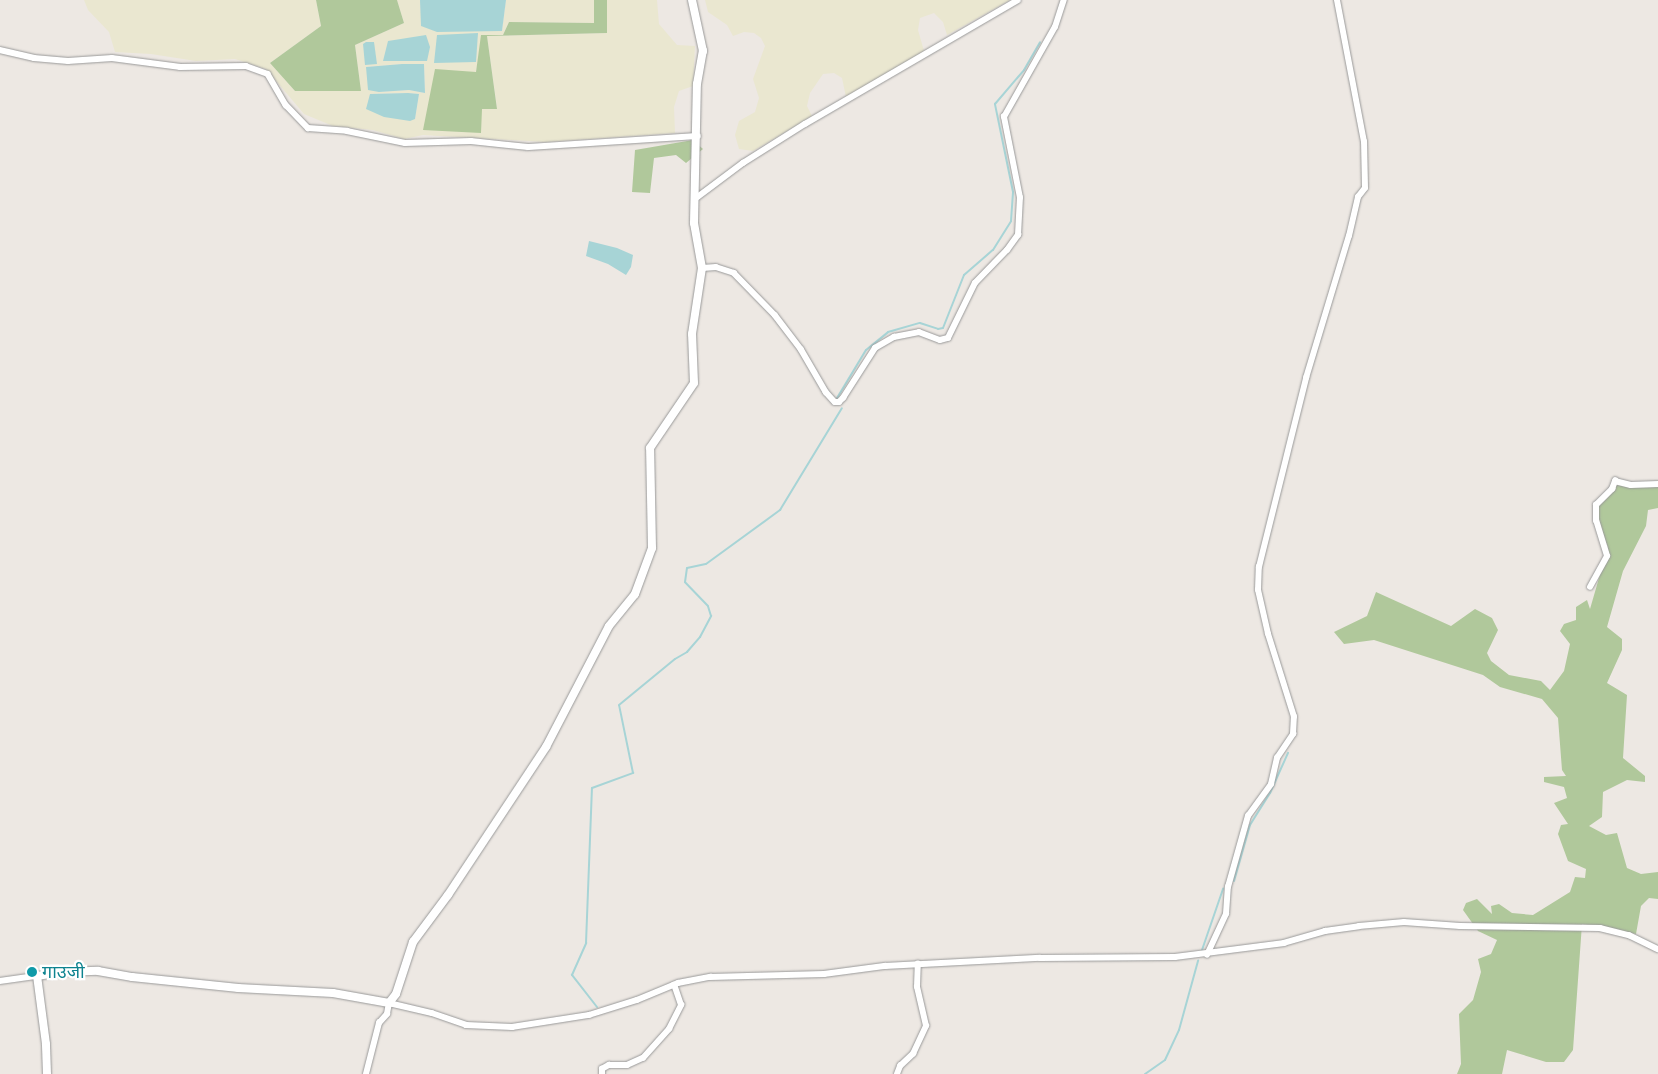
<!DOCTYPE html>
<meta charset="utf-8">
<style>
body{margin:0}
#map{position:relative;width:1658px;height:1074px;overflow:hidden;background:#ede8e3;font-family:"Fira Sans Condensed","Noto Sans Devanagari",sans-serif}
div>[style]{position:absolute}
.farmland>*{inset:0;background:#eae7d0}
.forest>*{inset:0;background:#b0c89b}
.water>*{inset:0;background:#a7d4d6}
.stream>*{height:2px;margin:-1px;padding:0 1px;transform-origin:1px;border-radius:1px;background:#a7d4d6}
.roads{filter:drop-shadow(0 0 1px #999) drop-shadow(0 0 1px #999)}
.minor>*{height:5.5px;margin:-2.75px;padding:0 2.75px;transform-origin:2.75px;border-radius:2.75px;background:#fff}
.tertiary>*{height:8px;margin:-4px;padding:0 4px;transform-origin:4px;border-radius:4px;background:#fff}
.dots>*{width:14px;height:14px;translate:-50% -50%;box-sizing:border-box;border:2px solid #fff;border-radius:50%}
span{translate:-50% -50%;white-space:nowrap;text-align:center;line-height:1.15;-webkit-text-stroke:4.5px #fff;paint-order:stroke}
.culture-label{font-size:18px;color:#0d838f}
.left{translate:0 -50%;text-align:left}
</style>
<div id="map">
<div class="farmland">
<i style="clip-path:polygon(evenodd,84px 0,316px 0,321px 26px,270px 63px,295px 91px,361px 91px,355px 45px,404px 23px,397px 0,420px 0,422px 26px,502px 31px,506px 0,594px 0,594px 23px,509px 22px,503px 35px,482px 35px,476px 72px,482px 109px,497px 108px,487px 36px,607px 33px,607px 0,657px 0,659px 24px,677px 45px,695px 46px,693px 86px,679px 91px,674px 107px,675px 133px,546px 142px,423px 135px,404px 139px,373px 130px,333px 126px,304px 114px,266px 69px,235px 59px,196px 61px,151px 54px,115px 52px,109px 32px,88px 10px,84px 0,402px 64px,424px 64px,425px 93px,409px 90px,379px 92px,366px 67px,402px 64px,84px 0,408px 93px,419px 94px,415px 119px,370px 94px,408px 93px)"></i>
<i style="clip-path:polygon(705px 0,1010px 0,947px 35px,943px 22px,934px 13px,920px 18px,918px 30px,924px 51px,846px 97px,842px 78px,834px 73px,823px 74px,810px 93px,807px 106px,812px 116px,753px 151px,739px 149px,735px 135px,739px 121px,755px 112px,759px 98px,753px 79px,765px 46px,761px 38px,754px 33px,744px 32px,733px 36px,727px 25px,708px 12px)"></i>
</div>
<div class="forest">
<i style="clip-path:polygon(316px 0,397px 0,404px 23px,355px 45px,361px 91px,295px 91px,270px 63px,321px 26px)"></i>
<i style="clip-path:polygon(594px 0,607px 0,607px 33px,487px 36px,497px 109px,482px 109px,481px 133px,423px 130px,435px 69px,476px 72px,481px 35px,503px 35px,509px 22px,594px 23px)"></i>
<i style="clip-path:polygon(693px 140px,703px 149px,686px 163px,676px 155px,654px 158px,650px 193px,632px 192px,635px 150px)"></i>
<i style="clip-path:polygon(1617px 483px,1658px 487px,1658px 508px,1648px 510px,1646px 526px,1623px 571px,1607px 627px,1622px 639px,1622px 650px,1607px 683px,1627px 695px,1623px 758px,1645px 776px,1645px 782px,1627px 780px,1603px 792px,1602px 817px,1589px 826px,1606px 835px,1617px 833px,1627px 868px,1641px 874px,1658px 872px,1658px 899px,1649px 898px,1641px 906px,1636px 934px,1582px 924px,1573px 1050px,1564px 1062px,1546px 1062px,1507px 1050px,1502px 1074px,1457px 1074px,1461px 1064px,1459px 1014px,1473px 1000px,1481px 972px,1478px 959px,1491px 954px,1497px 940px,1478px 931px,1463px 910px,1466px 903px,1477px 899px,1492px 914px,1491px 906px,1499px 904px,1512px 913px,1533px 915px,1570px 892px,1575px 877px,1585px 878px,1586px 869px,1568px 861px,1558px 834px,1561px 825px,1568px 824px,1554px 803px,1567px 798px,1564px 787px,1544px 782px,1544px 777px,1566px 776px,1562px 770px,1558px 718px,1542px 699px,1500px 687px,1483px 675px,1374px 640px,1344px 644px,1334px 632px,1367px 616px,1376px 592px,1451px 626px,1475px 609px,1492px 618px,1498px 630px,1487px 653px,1491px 661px,1509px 675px,1541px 681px,1550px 690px,1564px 671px,1570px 644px,1560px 631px,1564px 624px,1576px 620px,1576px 607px,1587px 600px,1590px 609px,1608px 547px,1600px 528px,1598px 507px)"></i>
</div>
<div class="water">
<i style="clip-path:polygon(420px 0,506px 0,502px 31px,437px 32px,421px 26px)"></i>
<i style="clip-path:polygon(478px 33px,476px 62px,434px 63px,437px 35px)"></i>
<i style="clip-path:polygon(426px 35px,430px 47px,427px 61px,383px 61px,388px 41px)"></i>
<i style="clip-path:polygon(366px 42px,374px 42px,377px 64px,365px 65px,363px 44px)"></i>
<i style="clip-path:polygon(402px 64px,424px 64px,425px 93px,409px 90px,379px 92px,368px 90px,366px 67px)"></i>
<i style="clip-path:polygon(408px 93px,419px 94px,415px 119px,410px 121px,384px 117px,366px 109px,370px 94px)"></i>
<i style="clip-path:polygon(589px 241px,617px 248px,633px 255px,631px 267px,626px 275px,608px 264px,586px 256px)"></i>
</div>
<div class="stream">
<i style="left:837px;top:398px;width:56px;rotate:-58.9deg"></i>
<i style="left:866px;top:350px;width:28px;rotate:-39deg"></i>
<i style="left:888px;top:332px;width:33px;rotate:-16deg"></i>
<i style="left:920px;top:323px;width:19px;rotate:18deg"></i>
<i style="left:938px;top:329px;width:5px;rotate:-11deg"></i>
<i style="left:943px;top:328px;width:57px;rotate:-68.4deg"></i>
<i style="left:964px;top:275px;width:38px;rotate:-41deg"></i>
<i style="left:993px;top:250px;width:34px;rotate:-58deg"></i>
<i style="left:1011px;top:221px;width:29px;rotate:-86deg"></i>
<i style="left:1013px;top:192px;width:90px;rotate:-101.6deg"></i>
<i style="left:995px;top:104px;width:45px;rotate:-49.5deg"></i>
<i style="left:1024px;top:70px;width:32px;rotate:-60deg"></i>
<i style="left:1234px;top:881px;width:58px;rotate:-74.1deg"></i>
<i style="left:1250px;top:825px;width:38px;rotate:-58deg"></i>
<i style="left:1270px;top:793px;width:44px;rotate:-65.8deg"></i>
<i style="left:1202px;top:950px;width:65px;rotate:-71deg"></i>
<i style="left:597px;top:1007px;width:41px;rotate:-128deg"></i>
<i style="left:572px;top:975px;width:35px;rotate:-66deg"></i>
<i style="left:586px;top:943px;width:155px;rotate:-87.8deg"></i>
<i style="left:592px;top:788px;width:44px;rotate:-20.1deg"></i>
<i style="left:633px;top:773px;width:69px;rotate:-101.6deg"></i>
<i style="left:619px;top:705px;width:72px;rotate:-39.4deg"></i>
<i style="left:675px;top:659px;width:14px;rotate:-30deg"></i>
<i style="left:687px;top:652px;width:20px;rotate:-49deg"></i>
<i style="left:700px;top:637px;width:24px;rotate:-62deg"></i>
<i style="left:711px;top:616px;width:10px;rotate:-107deg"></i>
<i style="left:708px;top:606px;width:33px;rotate:-134deg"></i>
<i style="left:685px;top:582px;width:14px;rotate:-82deg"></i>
<i style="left:687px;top:568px;width:19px;rotate:-12deg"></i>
<i style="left:706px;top:564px;width:92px;rotate:-36.1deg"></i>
<i style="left:780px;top:510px;width:119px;rotate:-58.7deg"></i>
<i style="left:1145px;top:1074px;width:24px;rotate:-35deg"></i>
<i style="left:1165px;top:1060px;width:33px;rotate:-65deg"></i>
<i style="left:1179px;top:1030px;width:72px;rotate:-74.6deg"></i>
</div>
<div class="roads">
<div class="minor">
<i style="left:0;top:50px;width:35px;rotate:13deg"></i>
<i style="left:34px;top:58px;width:34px;rotate:5deg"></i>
<i style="left:68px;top:61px;width:44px;rotate:-3.9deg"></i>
<i style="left:112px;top:58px;width:69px;rotate:7.5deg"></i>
<i style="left:180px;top:67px;width:66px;rotate:-0.9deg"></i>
<i style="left:246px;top:66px;width:23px;rotate:20deg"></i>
<i style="left:268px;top:74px;width:36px;rotate:60deg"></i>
<i style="left:286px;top:105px;width:32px;rotate:46deg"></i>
<i style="left:308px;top:128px;width:39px;rotate:4deg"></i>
<i style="left:347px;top:131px;width:59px;rotate:11.7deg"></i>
<i style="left:405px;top:143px;width:66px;rotate:-1.7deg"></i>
<i style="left:471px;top:141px;width:57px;rotate:6deg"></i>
<i style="left:528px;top:147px;width:170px;rotate:-3.7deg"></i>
<i style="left:695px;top:199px;width:60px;rotate:-36.9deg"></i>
<i style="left:743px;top:163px;width:73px;rotate:-32.2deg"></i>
<i style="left:805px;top:124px;width:246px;rotate:-30.2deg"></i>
<i style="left:702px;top:268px;width:14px;rotate:-4deg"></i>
<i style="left:716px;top:267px;width:19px;rotate:18deg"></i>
<i style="left:734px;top:273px;width:59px;rotate:45.7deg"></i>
<i style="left:775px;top:315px;width:43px;rotate:52.6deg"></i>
<i style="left:801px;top:349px;width:50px;rotate:59.8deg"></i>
<i style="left:826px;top:392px;width:13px;rotate:48deg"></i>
<i style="left:835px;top:402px;width:4px"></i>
<i style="left:839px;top:402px;width:6px;rotate:-45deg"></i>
<i style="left:843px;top:398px;width:59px;rotate:-57.4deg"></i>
<i style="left:875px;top:348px;width:22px;rotate:-30deg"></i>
<i style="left:894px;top:337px;width:25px;rotate:-11deg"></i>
<i style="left:919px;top:332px;width:22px;rotate:21deg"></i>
<i style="left:940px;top:340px;width:8px;rotate:-14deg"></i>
<i style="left:948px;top:338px;width:61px;rotate:-63.9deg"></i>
<i style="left:975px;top:283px;width:46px;rotate:-45.9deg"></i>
<i style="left:1007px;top:250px;width:19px;rotate:-54deg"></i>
<i style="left:1018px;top:235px;width:37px;rotate:-87deg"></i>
<i style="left:1020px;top:198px;width:83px;rotate:-101.2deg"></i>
<i style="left:1004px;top:117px;width:103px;rotate:-60.5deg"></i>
<i style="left:1055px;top:27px;width:28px;rotate:-72deg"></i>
<i style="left:1590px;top:587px;width:35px;rotate:-61deg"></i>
<i style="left:1607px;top:556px;width:37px;rotate:-107deg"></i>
<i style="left:1596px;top:521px;width:16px;rotate:-90deg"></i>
<i style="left:1596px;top:505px;width:23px;rotate:-45deg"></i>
<i style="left:1612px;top:489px;width:9px;rotate:-69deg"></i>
<i style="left:1615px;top:481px;width:16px;rotate:14deg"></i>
<i style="left:1631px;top:485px;width:27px;rotate:-2deg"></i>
<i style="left:1207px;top:955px;width:45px;rotate:-65.1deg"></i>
<i style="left:1226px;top:914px;width:27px;rotate:-86deg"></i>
<i style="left:1228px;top:887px;width:74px;rotate:-74.3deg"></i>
<i style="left:1248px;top:816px;width:39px;rotate:-54deg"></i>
<i style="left:1271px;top:784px;width:27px;rotate:-77deg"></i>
<i style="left:1277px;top:758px;width:29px;rotate:-56deg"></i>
<i style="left:1293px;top:734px;width:17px;rotate:-87deg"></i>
<i style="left:1294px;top:717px;width:87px;rotate:-107.4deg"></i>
<i style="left:1268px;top:634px;width:45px;rotate:-102.8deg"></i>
<i style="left:1258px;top:590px;width:23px;rotate:-88deg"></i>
<i style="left:1259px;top:567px;width:195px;rotate:-76deg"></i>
<i style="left:1306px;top:378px;width:148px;rotate:-73.2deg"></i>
<i style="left:1349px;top:236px;width:40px;rotate:-77deg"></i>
<i style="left:1358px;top:197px;width:11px;rotate:-52deg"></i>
<i style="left:1365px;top:188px;width:46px;rotate:-91.2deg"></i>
<i style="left:1364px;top:142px;width:145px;rotate:-100.8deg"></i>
<i style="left:0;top:981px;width:37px;rotate:-8deg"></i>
<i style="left:366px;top:1074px;width:53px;rotate:-75.7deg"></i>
<i style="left:379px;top:1023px;width:12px;rotate:-48deg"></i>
<i style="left:387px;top:1014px;width:11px;rotate:-80deg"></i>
<i style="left:389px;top:1003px;width:44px;rotate:13.1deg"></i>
<i style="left:432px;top:1013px;width:36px;rotate:19deg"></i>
<i style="left:466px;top:1025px;width:46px;rotate:2.5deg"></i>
<i style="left:512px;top:1027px;width:78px;rotate:-8.9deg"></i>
<i style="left:589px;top:1015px;width:50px;rotate:-17.4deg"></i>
<i style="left:637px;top:1000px;width:44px;rotate:-22.5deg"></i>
<i style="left:678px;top:983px;width:33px;rotate:-11deg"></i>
<i style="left:710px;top:977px;width:114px;rotate:-1.5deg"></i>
<i style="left:824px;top:974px;width:62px;rotate:-7.5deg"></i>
<i style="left:885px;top:966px;width:155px;rotate:-3deg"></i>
<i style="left:1040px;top:958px;width:135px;rotate:-0.4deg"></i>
<i style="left:1175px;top:957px;width:110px;rotate:-7.3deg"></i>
<i style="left:1284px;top:943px;width:43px;rotate:-16.3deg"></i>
<i style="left:1325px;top:931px;width:34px;rotate:-8deg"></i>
<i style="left:1359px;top:926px;width:45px;rotate:-5.1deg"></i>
<i style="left:1404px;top:922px;width:56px;rotate:4.1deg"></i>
<i style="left:1460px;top:926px;width:140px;rotate:0.8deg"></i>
<i style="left:1600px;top:928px;width:30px;rotate:14deg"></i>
<i style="left:1629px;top:935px;width:32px;rotate:26deg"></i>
<i style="left:602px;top:1074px;width:5px;rotate:-90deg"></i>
<i style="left:602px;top:1069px;width:8px;rotate:-30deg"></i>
<i style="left:609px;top:1065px;width:18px"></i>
<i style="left:627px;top:1065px;width:17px;rotate:-24deg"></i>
<i style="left:643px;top:1058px;width:39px;rotate:-48deg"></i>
<i style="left:669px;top:1029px;width:27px;rotate:-63deg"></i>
<i style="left:681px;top:1005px;width:21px;rotate:-109deg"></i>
<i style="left:897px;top:1074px;width:9px;rotate:-69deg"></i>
<i style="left:900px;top:1066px;width:18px;rotate:-43deg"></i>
<i style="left:913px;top:1054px;width:31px;rotate:-65deg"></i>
<i style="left:926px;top:1026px;width:40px;rotate:-103deg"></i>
<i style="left:917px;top:987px;width:23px;rotate:-88deg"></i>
</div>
<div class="tertiary">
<i style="left:47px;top:1074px;width:30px;rotate:-92deg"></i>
<i style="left:46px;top:1044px;width:69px;rotate:-97.5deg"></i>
<i style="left:37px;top:976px;width:25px;rotate:-9deg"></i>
<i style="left:62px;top:972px;width:36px;rotate:-2deg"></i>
<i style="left:98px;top:971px;width:35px;rotate:10deg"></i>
<i style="left:132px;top:977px;width:107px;rotate:5.9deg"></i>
<i style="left:238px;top:988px;width:95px;rotate:3deg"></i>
<i style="left:333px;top:993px;width:57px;rotate:10.1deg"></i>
<i style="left:389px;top:1003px;width:11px;rotate:-52deg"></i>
<i style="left:396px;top:994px;width:55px;rotate:-71.9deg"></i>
<i style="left:413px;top:942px;width:59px;rotate:-53.3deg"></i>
<i style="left:448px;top:895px;width:178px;rotate:-56.5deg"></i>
<i style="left:546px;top:747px;width:136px;rotate:-62.5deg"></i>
<i style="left:609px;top:626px;width:41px;rotate:-50.9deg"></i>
<i style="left:635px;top:594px;width:49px;rotate:-69.7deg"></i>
<i style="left:652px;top:548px;width:100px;rotate:-91.1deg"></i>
<i style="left:650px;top:448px;width:78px;rotate:-55.9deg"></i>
<i style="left:694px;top:383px;width:49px;rotate:-92.3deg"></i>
<i style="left:692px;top:334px;width:67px;rotate:-81.4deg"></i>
<i style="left:702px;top:268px;width:46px;rotate:-100.1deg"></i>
<i style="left:694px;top:223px;width:139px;rotate:-88.8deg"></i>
<i style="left:697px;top:84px;width:34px;rotate:-80deg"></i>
<i style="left:703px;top:51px;width:52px;rotate:-102.2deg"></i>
</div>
</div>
<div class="dots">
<i style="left:32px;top:972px;background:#0f9aa8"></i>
</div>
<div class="culture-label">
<span class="left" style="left:42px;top:972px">गाउजी</span>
</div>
</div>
